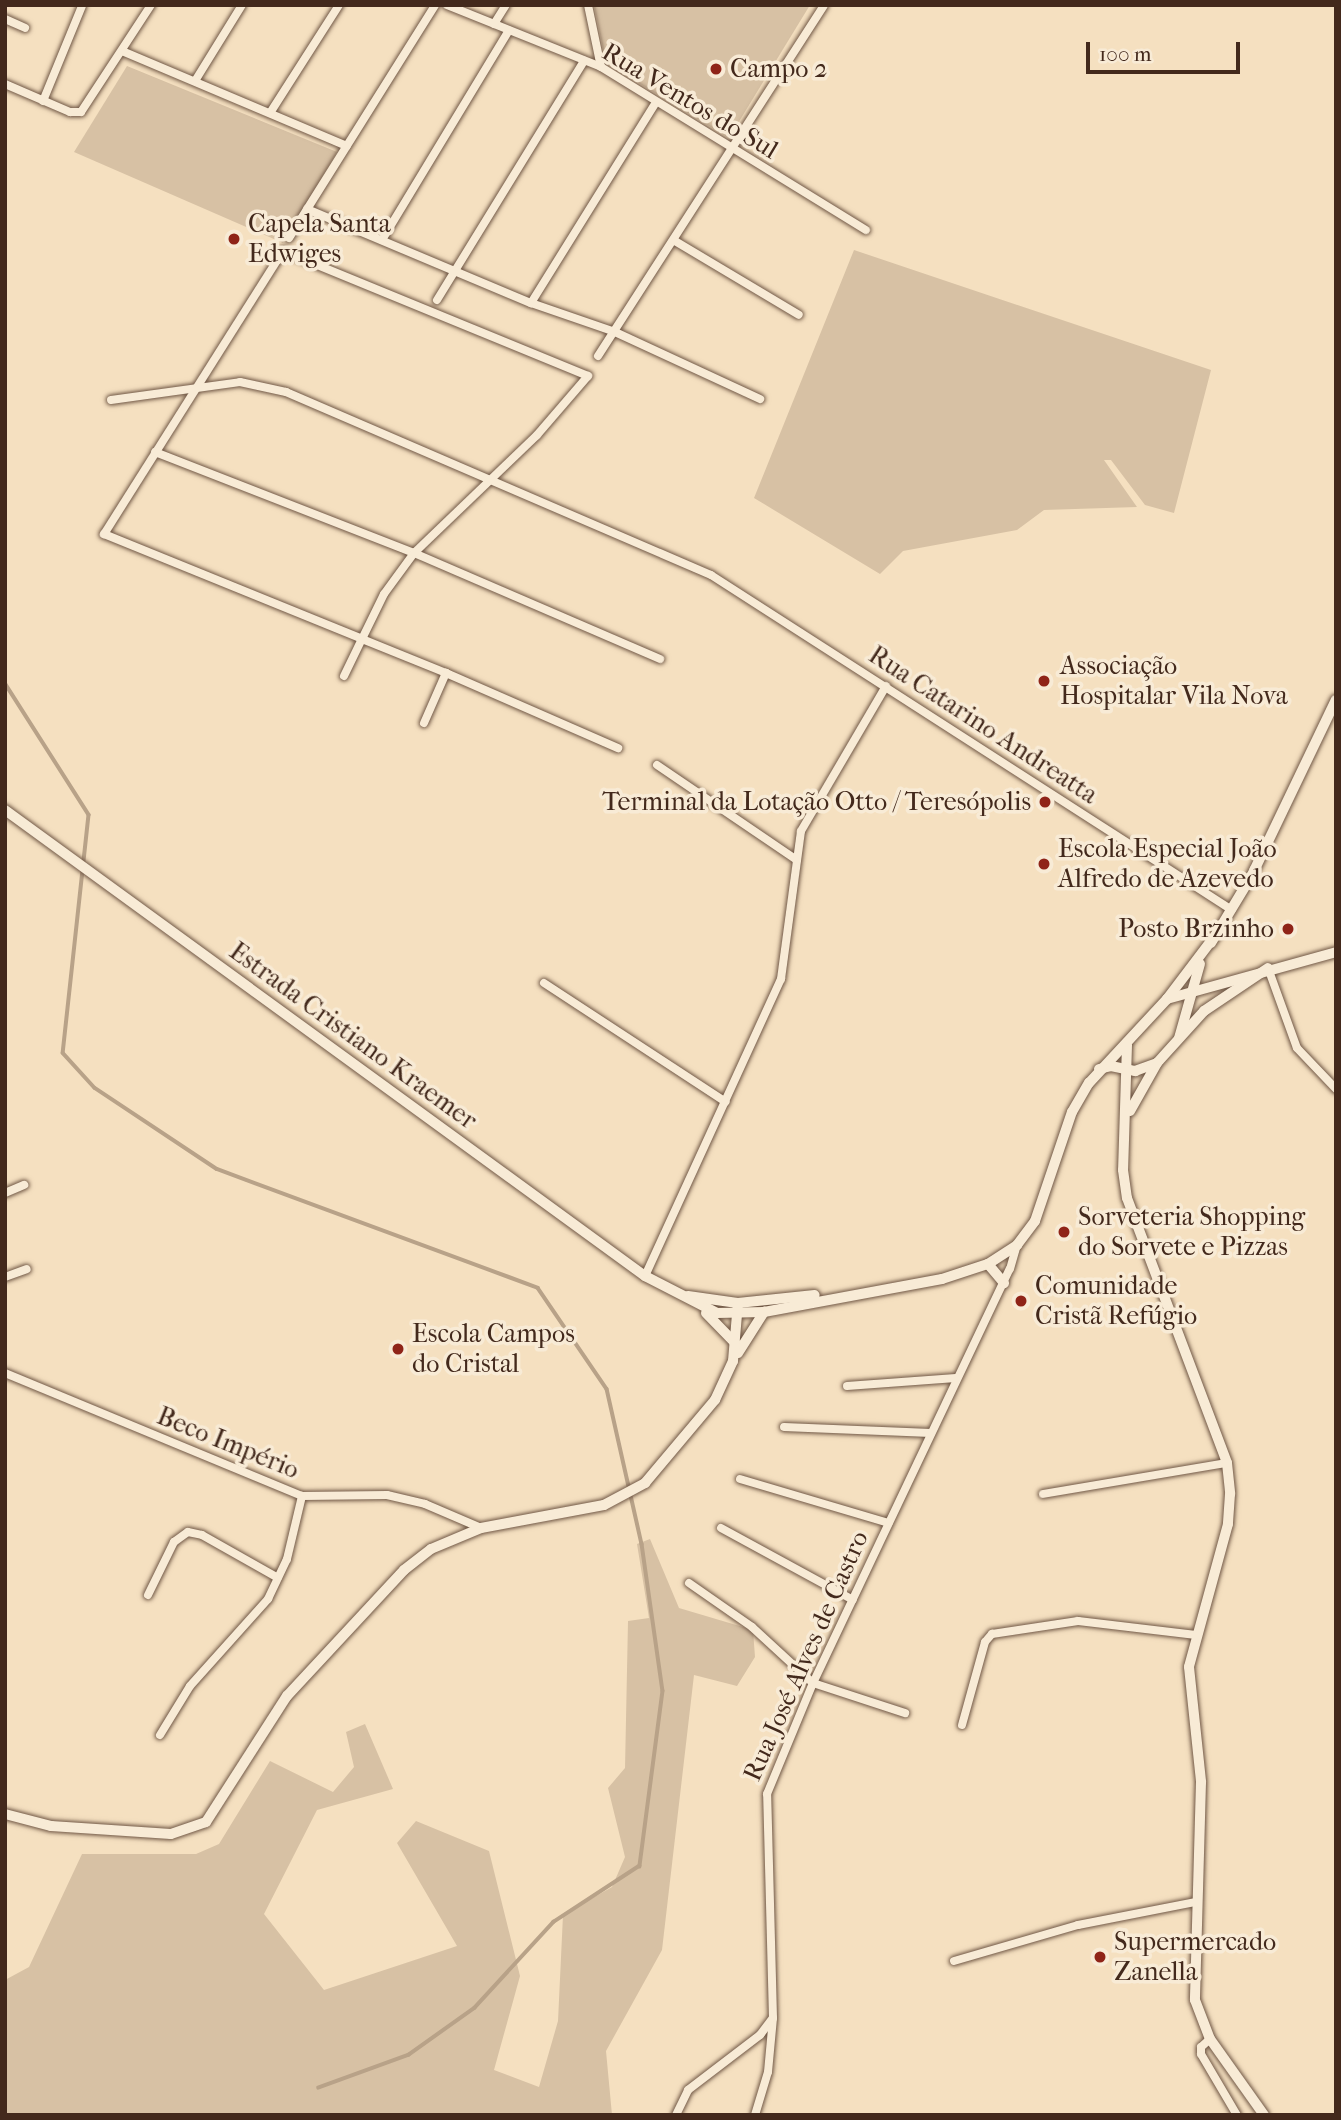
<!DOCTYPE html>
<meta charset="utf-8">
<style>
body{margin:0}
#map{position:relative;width:1341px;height:2120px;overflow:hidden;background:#f5e0c0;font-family:"IM FELL French Canon",serif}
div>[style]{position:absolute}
.green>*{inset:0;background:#d7c1a4}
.stream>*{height:3.5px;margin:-1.75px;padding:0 1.75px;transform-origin:1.75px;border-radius:1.75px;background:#b8a288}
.roads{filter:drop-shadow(0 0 2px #705745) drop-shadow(0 0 2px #705745)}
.minor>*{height:8px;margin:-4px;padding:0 4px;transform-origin:4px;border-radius:4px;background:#f8ebd6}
.secondary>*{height:10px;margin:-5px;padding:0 5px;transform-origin:5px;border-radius:5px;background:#f8ebd6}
.dots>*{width:19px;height:19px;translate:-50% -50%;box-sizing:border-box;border:4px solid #f8ebd6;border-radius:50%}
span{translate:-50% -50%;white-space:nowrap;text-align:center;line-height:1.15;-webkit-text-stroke:7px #f8ebd6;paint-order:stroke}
.poi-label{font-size:26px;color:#43291c}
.left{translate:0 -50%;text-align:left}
.right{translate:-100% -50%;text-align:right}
.street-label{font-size:26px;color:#43291c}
.frame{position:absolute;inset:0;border:7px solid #43291c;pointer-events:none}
.scale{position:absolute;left:1086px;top:42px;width:154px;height:32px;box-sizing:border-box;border:4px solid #43291c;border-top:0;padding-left:9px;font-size:21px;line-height:24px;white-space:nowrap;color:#43291c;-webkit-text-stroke:5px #f8ebd6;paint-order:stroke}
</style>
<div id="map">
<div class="green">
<i style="clip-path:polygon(594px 5px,810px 5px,729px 138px,606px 63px)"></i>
<i style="clip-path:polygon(127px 66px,337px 152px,283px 243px,74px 152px)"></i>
<i style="clip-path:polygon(854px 250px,1211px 370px,1174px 513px,1145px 505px,1111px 460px,1104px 460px,1137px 507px,1044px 510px,1017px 530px,903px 551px,880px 574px,754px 498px)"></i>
<i style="clip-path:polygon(650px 1539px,679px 1608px,753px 1630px,755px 1657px,737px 1686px,694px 1675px,662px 1950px,606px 2051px,612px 2115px,5px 2115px,5px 1980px,29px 1967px,82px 1854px,196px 1854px,219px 1844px,270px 1761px,333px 1792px,354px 1767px,346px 1732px,365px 1724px,393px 1789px,317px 1810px,264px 1914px,324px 1990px,457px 1946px,397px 1843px,416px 1821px,489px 1851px,520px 1976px,494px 2070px,539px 2087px,558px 2021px,563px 1915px,612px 1887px,625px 1857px,608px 1788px,625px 1768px,628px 1621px,649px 1618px,637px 1544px)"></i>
</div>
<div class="stream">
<i style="left:5px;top:683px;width:156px;rotate:57.5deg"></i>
<i style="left:89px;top:815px;width:239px;rotate:96.2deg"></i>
<i style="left:63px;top:1053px;width:47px;rotate:47.6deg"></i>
<i style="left:95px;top:1088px;width:146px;rotate:33.6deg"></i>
<i style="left:217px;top:1169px;width:342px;rotate:20.3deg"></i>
<i style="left:538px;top:1288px;width:122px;rotate:55.7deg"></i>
<i style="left:607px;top:1389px;width:159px;rotate:77.3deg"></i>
<i style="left:642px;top:1544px;width:148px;rotate:81.9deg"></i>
<i style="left:663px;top:1691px;width:177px;rotate:97.5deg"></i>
<i style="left:640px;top:1866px;width:103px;rotate:146.9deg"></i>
<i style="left:554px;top:1922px;width:117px;rotate:132.6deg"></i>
<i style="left:475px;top:2008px;width:81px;rotate:144.5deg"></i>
<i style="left:409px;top:2055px;width:96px;rotate:159.9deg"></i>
</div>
<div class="roads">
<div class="minor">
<i style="left:447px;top:5px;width:166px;rotate:21.9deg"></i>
<i style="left:601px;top:67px;width:311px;rotate:31.6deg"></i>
<i style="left:588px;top:5px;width:63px;rotate:78.2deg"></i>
<i style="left:5px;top:19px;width:22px;rotate:24deg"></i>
<i style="left:494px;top:24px;width:22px;rotate:-58deg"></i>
<i style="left:122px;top:51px;width:244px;rotate:22.9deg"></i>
<i style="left:195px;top:81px;width:89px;rotate:-58.3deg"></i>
<i style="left:5px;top:84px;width:71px;rotate:23.3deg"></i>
<i style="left:70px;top:112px;width:11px"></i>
<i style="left:81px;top:112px;width:128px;rotate:-56.8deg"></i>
<i style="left:43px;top:101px;width:103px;rotate:-67.7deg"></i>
<i style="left:270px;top:113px;width:128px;rotate:-57.4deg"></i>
<i style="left:307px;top:209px;width:243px;rotate:22.8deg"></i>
<i style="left:531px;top:303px;width:89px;rotate:19deg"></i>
<i style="left:615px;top:332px;width:160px;rotate:24.8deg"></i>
<i style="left:289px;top:238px;width:275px;rotate:-57.9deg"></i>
<i style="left:382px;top:240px;width:245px;rotate:-58.8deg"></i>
<i style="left:675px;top:241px;width:144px;rotate:30.8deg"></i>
<i style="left:437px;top:300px;width:281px;rotate:-58.4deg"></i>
<i style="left:531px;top:303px;width:234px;rotate:-58.1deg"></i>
<i style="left:598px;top:356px;width:417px;rotate:-57.2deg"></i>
<i style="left:111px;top:400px;width:130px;rotate:-7.9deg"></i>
<i style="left:240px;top:382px;width:47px;rotate:12.3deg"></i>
<i style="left:286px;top:392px;width:463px;rotate:23.3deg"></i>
<i style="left:711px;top:575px;width:619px;rotate:32.74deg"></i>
<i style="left:155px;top:452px;width:278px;rotate:21.3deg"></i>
<i style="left:414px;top:553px;width:268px;rotate:23.3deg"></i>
<i style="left:344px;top:676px;width:41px;rotate:-64.1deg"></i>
<i style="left:362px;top:639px;width:50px;rotate:-63.9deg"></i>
<i style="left:384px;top:594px;width:51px;rotate:-53.8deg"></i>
<i style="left:414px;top:553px;width:170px;rotate:-43.8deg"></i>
<i style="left:537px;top:435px;width:78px;rotate:-49.2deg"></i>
<i style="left:588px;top:376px;width:330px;rotate:-157.7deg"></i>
<i style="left:283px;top:251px;width:335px;rotate:122.3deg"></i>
<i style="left:104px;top:534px;width:279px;rotate:22.1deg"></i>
<i style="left:362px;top:639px;width:91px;rotate:22deg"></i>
<i style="left:446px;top:673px;width:188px;rotate:23.6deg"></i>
<i style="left:424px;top:723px;width:55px;rotate:-66.3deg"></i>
<i style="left:657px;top:765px;width:169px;rotate:34.2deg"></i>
<i style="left:1268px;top:968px;width:85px;rotate:70.1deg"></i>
<i style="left:1297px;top:1048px;width:57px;rotate:46.4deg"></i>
<i style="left:544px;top:983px;width:217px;rotate:33.2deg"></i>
<i style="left:5px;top:1193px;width:21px;rotate:-23deg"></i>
<i style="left:645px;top:1276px;width:327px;rotate:-65.4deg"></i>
<i style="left:781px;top:979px;width:149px;rotate:-82.3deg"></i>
<i style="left:801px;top:831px;width:168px;rotate:-59.6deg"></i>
<i style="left:5px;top:1277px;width:23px;rotate:-20deg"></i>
<i style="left:5px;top:1373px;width:321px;rotate:22.5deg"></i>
<i style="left:302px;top:1496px;width:85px;rotate:-0.7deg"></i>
<i style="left:387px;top:1495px;width:39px;rotate:13deg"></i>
<i style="left:425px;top:1504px;width:61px;rotate:23.2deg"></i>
<i style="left:847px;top:1386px;width:109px;rotate:-4.2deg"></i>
<i style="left:784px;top:1427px;width:147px;rotate:2.3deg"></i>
<i style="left:740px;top:1479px;width:155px;rotate:16.5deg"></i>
<i style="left:1043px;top:1494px;width:187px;rotate:-9.6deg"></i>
<i style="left:721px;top:1528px;width:150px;rotate:28.6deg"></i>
<i style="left:689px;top:1583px;width:77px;rotate:34.9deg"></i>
<i style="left:752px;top:1627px;width:83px;rotate:42.6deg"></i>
<i style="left:813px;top:1683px;width:97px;rotate:18.1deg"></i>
<i style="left:148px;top:1595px;width:59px;rotate:-63.9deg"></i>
<i style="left:174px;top:1542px;width:17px;rotate:-36deg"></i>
<i style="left:188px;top:1532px;width:14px;rotate:12deg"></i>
<i style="left:202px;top:1535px;width:87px;rotate:29.5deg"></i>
<i style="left:962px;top:1725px;width:86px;rotate:-74.5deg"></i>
<i style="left:985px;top:1642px;width:11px;rotate:-49deg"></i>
<i style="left:992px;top:1634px;width:87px;rotate:-8.6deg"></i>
<i style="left:1078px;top:1621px;width:119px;rotate:6.8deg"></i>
<i style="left:160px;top:1735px;width:57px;rotate:-58.5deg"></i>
<i style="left:190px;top:1686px;width:117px;rotate:-48.1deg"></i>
<i style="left:268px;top:1599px;width:44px;rotate:-64.6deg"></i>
<i style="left:287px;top:1559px;width:65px;rotate:-76.6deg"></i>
<i style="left:954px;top:1961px;width:129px;rotate:-16.2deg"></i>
<i style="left:1078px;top:1925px;width:119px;rotate:-11.1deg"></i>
<i style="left:1210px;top:2039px;width:12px;rotate:138deg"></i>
<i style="left:1201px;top:2047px;width:7px;rotate:90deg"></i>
<i style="left:1201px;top:2054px;width:71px;rotate:59.5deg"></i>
<i style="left:676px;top:2115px;width:28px;rotate:-64deg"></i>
<i style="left:688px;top:2090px;width:91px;rotate:-37.4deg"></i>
<i style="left:760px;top:2035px;width:21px;rotate:-53deg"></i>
<i style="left:755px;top:2115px;width:45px;rotate:-73.2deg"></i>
<i style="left:768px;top:2072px;width:54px;rotate:-84.7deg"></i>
<i style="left:773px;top:2018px;width:224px;rotate:-91.5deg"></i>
<i style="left:767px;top:1794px;width:120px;rotate:-67.5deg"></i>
<i style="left:813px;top:1683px;width:458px;rotate:-64.6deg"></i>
<i style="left:1010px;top:1269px;width:25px;rotate:-74deg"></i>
</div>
<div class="secondary">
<i style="left:5px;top:810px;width:792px;rotate:36.06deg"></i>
<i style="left:645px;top:1276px;width:81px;rotate:27.2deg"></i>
<i style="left:717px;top:1313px;width:47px;rotate:-1.2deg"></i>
<i style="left:764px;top:1312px;width:181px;rotate:-10.5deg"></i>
<i style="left:942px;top:1279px;width:48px;rotate:-18.1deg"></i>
<i style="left:988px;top:1264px;width:35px;rotate:-33deg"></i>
<i style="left:1017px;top:1245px;width:30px;rotate:-53deg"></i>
<i style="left:1035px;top:1221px;width:115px;rotate:-71.3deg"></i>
<i style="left:1072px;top:1112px;width:34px;rotate:-60deg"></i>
<i style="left:1089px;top:1083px;width:115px;rotate:-47.1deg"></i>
<i style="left:1167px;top:999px;width:78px;rotate:-52.8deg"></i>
<i style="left:1211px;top:943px;width:79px;rotate:-58.9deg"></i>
<i style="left:1252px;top:875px;width:194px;rotate:-64.4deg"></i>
<i style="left:1167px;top:999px;width:175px;rotate:-15.5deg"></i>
<i style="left:1179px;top:1038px;width:77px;rotate:-74.2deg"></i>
<i style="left:1127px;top:1045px;width:125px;rotate:91.8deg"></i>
<i style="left:1123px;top:1170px;width:28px;rotate:82deg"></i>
<i style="left:1127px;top:1198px;width:283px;rotate:69.3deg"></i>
<i style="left:1227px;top:1463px;width:31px;rotate:84deg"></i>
<i style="left:1230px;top:1494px;width:30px;rotate:94deg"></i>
<i style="left:1228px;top:1524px;width:148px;rotate:105.3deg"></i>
<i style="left:1189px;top:1667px;width:116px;rotate:84deg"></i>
<i style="left:1201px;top:1782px;width:218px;rotate:91.6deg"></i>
<i style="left:1195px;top:2000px;width:42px;rotate:69deg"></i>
<i style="left:1210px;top:2039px;width:93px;rotate:54.6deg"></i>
<i style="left:1099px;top:1069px;width:12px;rotate:-14deg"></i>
<i style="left:1111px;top:1066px;width:25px;rotate:12deg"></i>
<i style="left:1135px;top:1071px;width:23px;rotate:-20deg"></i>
<i style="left:1130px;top:1111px;width:55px;rotate:-60.6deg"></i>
<i style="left:1157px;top:1063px;width:70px;rotate:-47.9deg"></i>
<i style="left:1204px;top:1011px;width:77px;rotate:-33.9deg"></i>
<i style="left:988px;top:1264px;width:25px;rotate:50deg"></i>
<i style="left:688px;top:1296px;width:50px;rotate:8deg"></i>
<i style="left:738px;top:1303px;width:77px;rotate:-5.9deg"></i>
<i style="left:706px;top:1313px;width:43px;rotate:45.9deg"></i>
<i style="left:738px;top:1353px;width:49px;rotate:-57.6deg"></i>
<i style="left:5px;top:1814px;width:48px;rotate:14.6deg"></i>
<i style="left:51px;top:1826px;width:120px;rotate:3.8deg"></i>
<i style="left:171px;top:1834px;width:37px;rotate:-19deg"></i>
<i style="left:206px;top:1822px;width:150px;rotate:-57.3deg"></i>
<i style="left:287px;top:1696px;width:172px;rotate:-47.1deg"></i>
<i style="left:404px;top:1570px;width:34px;rotate:-38deg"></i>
<i style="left:431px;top:1549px;width:54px;rotate:-22.8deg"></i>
<i style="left:481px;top:1528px;width:125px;rotate:-10.6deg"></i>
<i style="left:604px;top:1505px;width:47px;rotate:-28.2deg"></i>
<i style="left:645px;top:1483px;width:109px;rotate:-49.9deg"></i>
<i style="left:715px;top:1400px;width:43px;rotate:-65.2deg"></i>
<i style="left:733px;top:1361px;width:58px;rotate:-85.1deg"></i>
</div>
</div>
<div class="dots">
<i style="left:716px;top:69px;background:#8f2418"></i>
<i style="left:234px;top:239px;background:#8f2418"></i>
<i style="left:1044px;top:681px;background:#8f2418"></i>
<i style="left:1045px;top:802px;background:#8f2418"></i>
<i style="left:1044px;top:864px;background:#8f2418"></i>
<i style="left:1288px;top:929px;background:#8f2418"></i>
<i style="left:1064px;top:1232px;background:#8f2418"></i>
<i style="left:1021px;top:1301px;background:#8f2418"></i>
<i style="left:398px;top:1349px;background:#8f2418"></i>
<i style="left:1100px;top:1957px;background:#8f2418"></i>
</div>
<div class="poi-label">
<span class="left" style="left:730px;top:69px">Campo 2</span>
<span class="left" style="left:248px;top:239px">Capela Santa<br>Edwiges</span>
<span class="left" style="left:1060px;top:681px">Associação<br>Hospitalar Vila Nova</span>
<span class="right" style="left:1031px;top:802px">Terminal da Lotação Otto / Teresópolis</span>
<span class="left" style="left:1058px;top:864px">Escola Especial João<br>Alfredo de Azevedo</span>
<span class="right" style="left:1274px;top:929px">Posto Brzinho</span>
<span class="left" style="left:1078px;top:1232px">Sorveteria Shopping<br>do Sorvete e Pizzas</span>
<span class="left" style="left:1035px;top:1301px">Comunidade<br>Cristã Refúgio</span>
<span class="left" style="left:412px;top:1349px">Escola Campos<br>do Cristal</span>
<span class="left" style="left:1114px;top:1957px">Supermercado<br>Zanella</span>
</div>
<div class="street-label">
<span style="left:690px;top:101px;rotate:31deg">Rua Ventos do Sul</span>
<span style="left:983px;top:725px;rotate:33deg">Rua Catarino Andreatta</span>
<span style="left:353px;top:1036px;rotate:36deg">Estrada Cristiano Kraemer</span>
<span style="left:228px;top:1443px;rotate:22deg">Beco Império</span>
<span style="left:806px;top:1656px;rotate:-66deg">Rua José Alves de Castro</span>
</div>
<div class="frame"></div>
<div class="scale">100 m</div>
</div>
